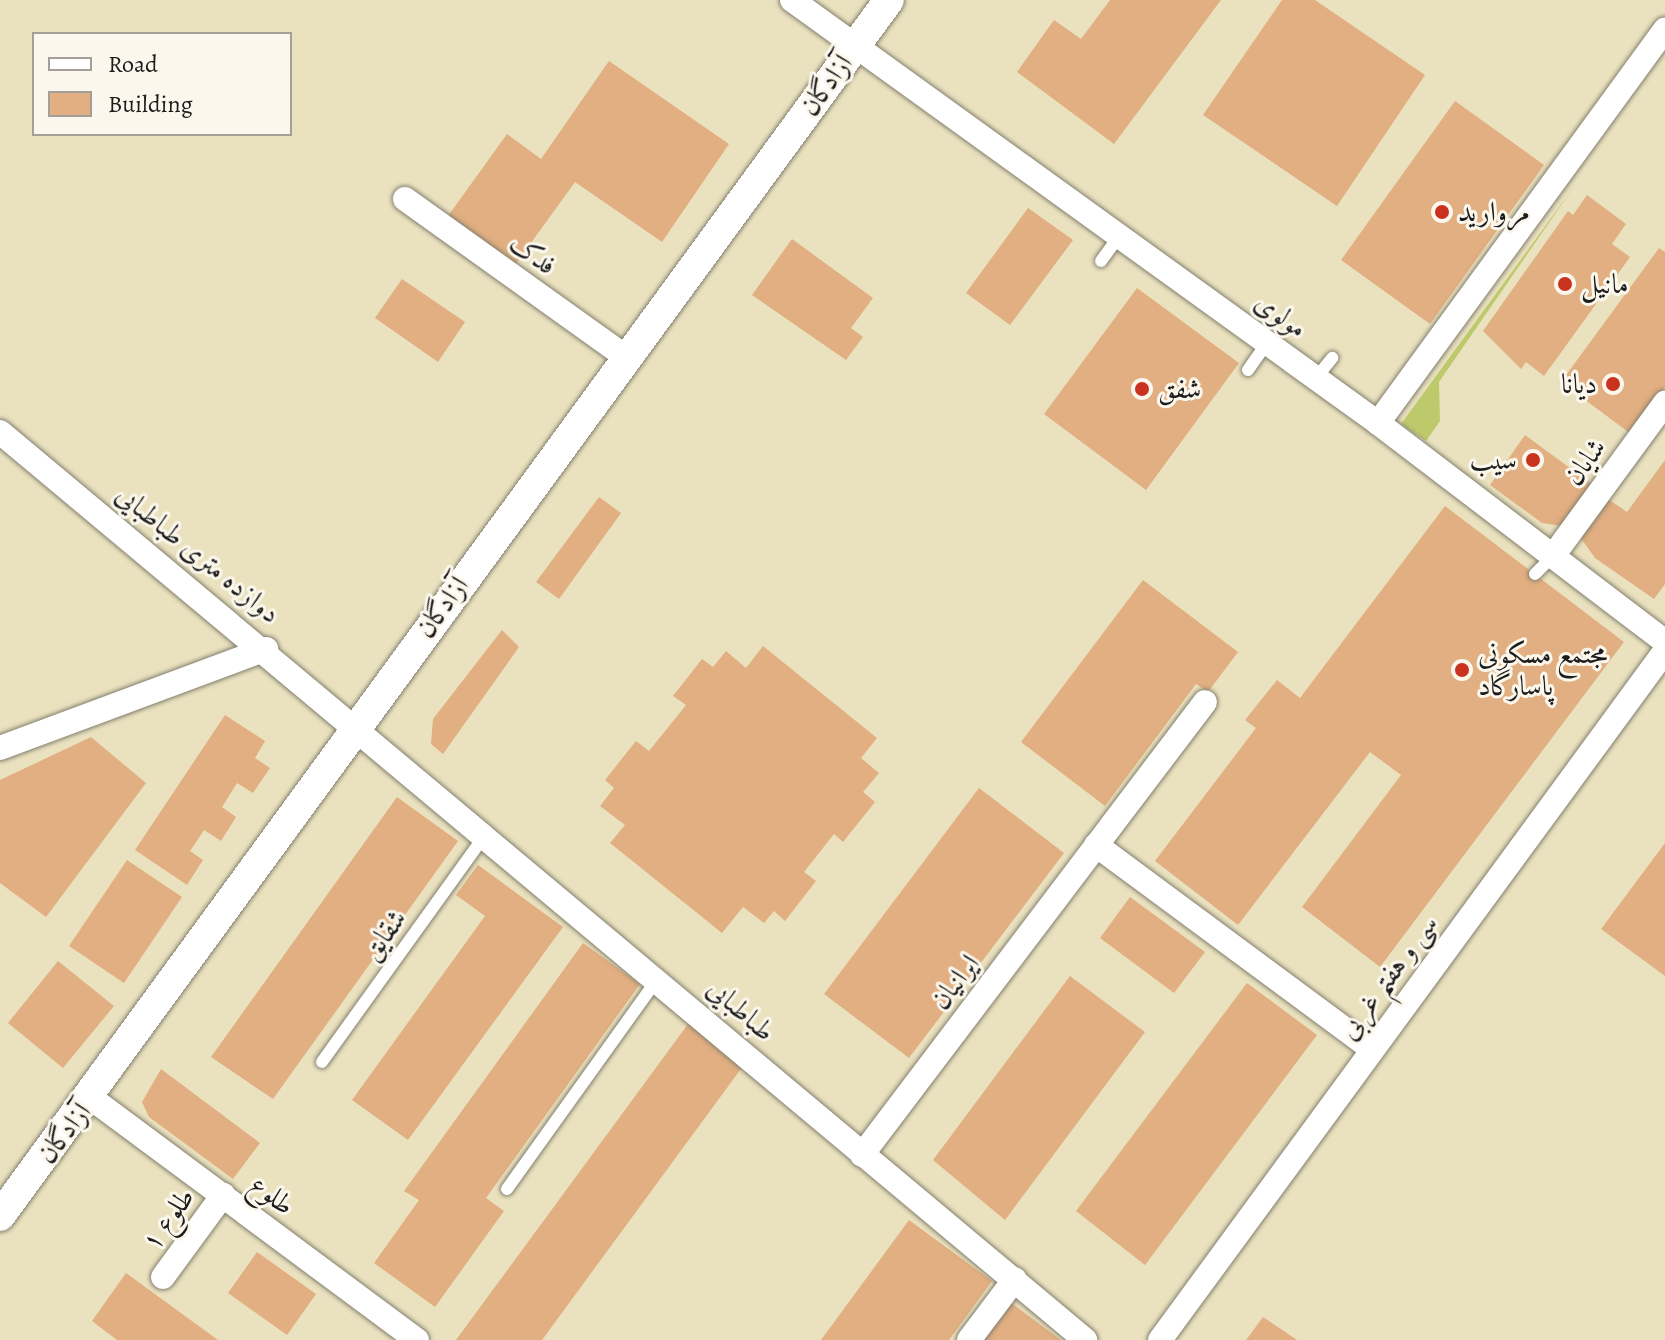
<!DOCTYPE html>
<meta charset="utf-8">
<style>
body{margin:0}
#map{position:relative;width:1665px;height:1340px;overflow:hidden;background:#eae2bf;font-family:Alegreya,Amiri,serif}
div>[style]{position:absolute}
.green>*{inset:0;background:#bdca6c}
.building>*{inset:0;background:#e1af81}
.roads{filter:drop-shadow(0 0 2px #837f6e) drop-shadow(0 0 2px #837f6e)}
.service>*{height:12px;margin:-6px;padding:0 6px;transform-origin:6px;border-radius:6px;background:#fff}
.minor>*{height:24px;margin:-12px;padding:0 12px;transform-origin:12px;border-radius:12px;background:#fff}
.tertiary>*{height:30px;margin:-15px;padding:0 15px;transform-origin:15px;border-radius:15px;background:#fff}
.dots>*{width:22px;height:22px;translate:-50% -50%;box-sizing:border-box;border:4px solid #fbf7ec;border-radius:50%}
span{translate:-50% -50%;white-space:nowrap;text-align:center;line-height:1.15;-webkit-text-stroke:6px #fbf7ec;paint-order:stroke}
.street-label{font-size:28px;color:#1c1c1c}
.poi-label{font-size:28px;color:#1c1c1c}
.left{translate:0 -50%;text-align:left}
.right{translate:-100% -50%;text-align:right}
.legend{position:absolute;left:32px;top:32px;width:260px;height:104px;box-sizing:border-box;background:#fbf7ec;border:2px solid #a29f99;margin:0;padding:10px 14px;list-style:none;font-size:24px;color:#1c1c1c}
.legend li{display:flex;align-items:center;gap:16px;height:40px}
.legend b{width:40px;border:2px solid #a29f99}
</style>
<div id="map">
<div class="green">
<i style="clip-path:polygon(1573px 188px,1439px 382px,1440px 421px,1426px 441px,1401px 424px)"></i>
</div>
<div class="building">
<i style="clip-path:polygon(1110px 0,1221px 0,1114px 144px,1017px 72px,1054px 20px,1081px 39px)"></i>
<i style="clip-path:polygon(1282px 0,1315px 0,1425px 75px,1337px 206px,1203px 115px)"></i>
<i style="clip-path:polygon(609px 61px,729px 144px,662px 242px,575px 182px,515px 265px,448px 216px,507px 134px,541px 159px)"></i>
<i style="clip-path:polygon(1455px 101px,1544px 165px,1430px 324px,1341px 260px)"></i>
<i style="clip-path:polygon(1587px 195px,1626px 224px,1612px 244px,1630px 257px,1544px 376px,1526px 362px,1521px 369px,1483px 331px,1568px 211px,1573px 215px)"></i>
<i style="clip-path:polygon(1028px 208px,1073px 240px,1010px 325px,966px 293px)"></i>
<i style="clip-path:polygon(792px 239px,873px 298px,851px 328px,863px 337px,846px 360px,752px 295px)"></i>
<i style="clip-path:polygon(1659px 248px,1665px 252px,1665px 387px,1631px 434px,1561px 382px)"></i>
<i style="clip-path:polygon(402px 279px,465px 322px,438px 362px,375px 318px)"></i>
<i style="clip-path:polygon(1137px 288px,1239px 363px,1146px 490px,1044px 414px)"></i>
<i style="clip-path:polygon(1525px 435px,1593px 485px,1563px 526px,1542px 523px,1490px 485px)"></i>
<i style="clip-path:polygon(1665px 460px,1665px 584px,1654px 599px,1595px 558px,1580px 537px,1608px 499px,1627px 512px)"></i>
<i style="clip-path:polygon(599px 497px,621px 513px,559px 599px,536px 582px)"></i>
<i style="clip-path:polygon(1445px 506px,1624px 642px,1380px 967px,1302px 907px,1401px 775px,1370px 752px,1238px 925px,1155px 861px,1256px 728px,1245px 720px,1277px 680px,1300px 698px)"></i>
<i style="clip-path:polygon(1143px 580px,1238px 652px,1208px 692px,1196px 684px,1105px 806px,1021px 742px)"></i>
<i style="clip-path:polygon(502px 630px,519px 647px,443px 754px,431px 744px,433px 719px)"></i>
<i style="clip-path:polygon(763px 646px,877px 738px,861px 758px,879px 773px,863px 792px,875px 802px,843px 842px,834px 834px,804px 872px,816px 881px,785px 921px,774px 911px,764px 923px,743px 907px,722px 933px,610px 843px,625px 825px,600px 806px,614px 788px,605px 780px,636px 741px,649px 751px,686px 705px,673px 696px,702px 659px,713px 667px,726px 651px,746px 668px)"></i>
<i style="clip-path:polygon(225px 715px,265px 741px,255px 758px,270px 768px,253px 793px,237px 783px,222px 807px,236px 817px,221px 841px,204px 830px,190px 851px,203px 860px,187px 885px,135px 850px)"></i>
<i style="clip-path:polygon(91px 737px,146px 783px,46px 917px,0 883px,0 780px)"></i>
<i style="clip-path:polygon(979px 788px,1064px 853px,909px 1058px,824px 994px)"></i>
<i style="clip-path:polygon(397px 797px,458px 841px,273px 1099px,211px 1057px)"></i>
<i style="clip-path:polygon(1665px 843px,1665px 976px,1601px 929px)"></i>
<i style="clip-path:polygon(127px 860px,182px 897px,124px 983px,69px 946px)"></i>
<i style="clip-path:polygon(478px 865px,563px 927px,408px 1140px,352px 1100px,485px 916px,456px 895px)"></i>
<i style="clip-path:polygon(1130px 897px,1205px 952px,1174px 993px,1100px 938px)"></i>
<i style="clip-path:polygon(583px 943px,640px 984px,486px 1198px,504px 1211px,435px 1307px,374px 1263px,419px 1200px,404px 1191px)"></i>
<i style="clip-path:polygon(58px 961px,114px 1006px,63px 1068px,8px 1023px)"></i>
<i style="clip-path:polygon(1070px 976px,1145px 1032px,1005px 1220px,933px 1160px)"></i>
<i style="clip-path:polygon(1247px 983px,1317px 1035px,1145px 1265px,1076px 1211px)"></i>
<i style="clip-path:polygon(688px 1024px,743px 1066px,542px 1340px,456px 1340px)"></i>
<i style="clip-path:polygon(161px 1069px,260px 1143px,233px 1179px,149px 1117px,142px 1102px)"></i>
<i style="clip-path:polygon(909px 1220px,992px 1281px,949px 1340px,821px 1340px)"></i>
<i style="clip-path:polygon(257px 1252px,316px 1294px,287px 1335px,228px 1293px)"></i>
<i style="clip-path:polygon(126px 1273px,218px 1340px,117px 1340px,92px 1321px)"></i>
<i style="clip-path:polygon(1010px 1302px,1061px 1340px,982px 1340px)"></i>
<i style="clip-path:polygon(1263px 1317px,1297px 1340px,1246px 1340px)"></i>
</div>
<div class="roads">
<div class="service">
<i style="left:1101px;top:261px;width:32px;rotate:-54deg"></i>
<i style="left:1248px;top:370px;width:33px;rotate:-55deg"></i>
<i style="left:1316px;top:378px;width:26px;rotate:-51deg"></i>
<i style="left:1535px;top:574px;width:25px;rotate:-45deg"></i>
<i style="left:322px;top:1062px;width:279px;rotate:-54.3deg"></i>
<i style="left:507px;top:1189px;width:259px;rotate:-54.4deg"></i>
</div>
<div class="minor">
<i style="left:792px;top:0;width:723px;rotate:35.82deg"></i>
<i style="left:1378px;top:423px;width:361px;rotate:37.3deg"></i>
<i style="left:405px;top:199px;width:272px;rotate:35.6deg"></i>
<i style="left:1378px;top:423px;width:487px;rotate:-53.9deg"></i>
<i style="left:0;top:432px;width:1415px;rotate:39.92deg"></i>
<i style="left:1553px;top:556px;width:190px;rotate:-53.8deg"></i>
<i style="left:0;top:748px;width:284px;rotate:-20.4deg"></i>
<i style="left:1096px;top:845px;width:343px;rotate:36.5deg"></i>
<i style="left:91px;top:1098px;width:406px;rotate:36.6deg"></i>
<i style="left:862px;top:1155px;width:568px;rotate:-52.87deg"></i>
<i style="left:163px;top:1277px;width:102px;rotate:-53.8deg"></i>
<i style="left:969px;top:1340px;width:76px;rotate:-53deg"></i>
<i style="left:1160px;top:1340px;width:854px;rotate:-53.76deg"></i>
</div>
<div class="tertiary">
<i style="left:0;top:1216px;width:1506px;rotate:-53.83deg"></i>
</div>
</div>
<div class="dots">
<i style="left:1442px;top:212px;background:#c8321e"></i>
<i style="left:1565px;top:284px;background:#c8321e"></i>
<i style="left:1613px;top:384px;background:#c8321e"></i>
<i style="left:1142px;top:389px;background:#c8321e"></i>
<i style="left:1533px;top:460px;background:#c8321e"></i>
<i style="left:1462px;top:670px;background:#c8321e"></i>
</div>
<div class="street-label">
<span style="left:826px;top:85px;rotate:-54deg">آزادگان</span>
<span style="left:533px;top:254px;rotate:36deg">فدک</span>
<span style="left:1281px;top:315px;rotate:36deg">مولوی</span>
<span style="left:1585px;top:462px;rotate:-54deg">شایان</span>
<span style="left:198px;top:554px;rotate:39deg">دوازده متری طباطبایی</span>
<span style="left:442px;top:607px;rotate:-54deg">آزادگان</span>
<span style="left:384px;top:935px;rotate:-54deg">شقایق</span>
<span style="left:1388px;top:977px;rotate:-54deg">سی و هفتم غربی</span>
<span style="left:955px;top:982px;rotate:-53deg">ایرانیان</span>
<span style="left:741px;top:1010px;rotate:41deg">طباطبایی</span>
<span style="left:64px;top:1133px;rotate:-52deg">آزادگان</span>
<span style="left:272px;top:1195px;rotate:37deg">طلوع</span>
<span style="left:168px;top:1219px;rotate:-54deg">طلوع ۱</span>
</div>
<div class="poi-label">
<span class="left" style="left:1458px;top:212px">مروارید</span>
<span class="left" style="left:1581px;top:284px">مانیل</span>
<span class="right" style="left:1597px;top:384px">دیانا</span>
<span class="left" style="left:1158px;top:389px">شفق</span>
<span class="right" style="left:1517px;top:460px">سیب</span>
<span class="left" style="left:1478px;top:670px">مجتمع مسکونی<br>پاسارگاد</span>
</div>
<ul class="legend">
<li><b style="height:10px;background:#fff"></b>Road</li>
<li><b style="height:22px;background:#e1af81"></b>Building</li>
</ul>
</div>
